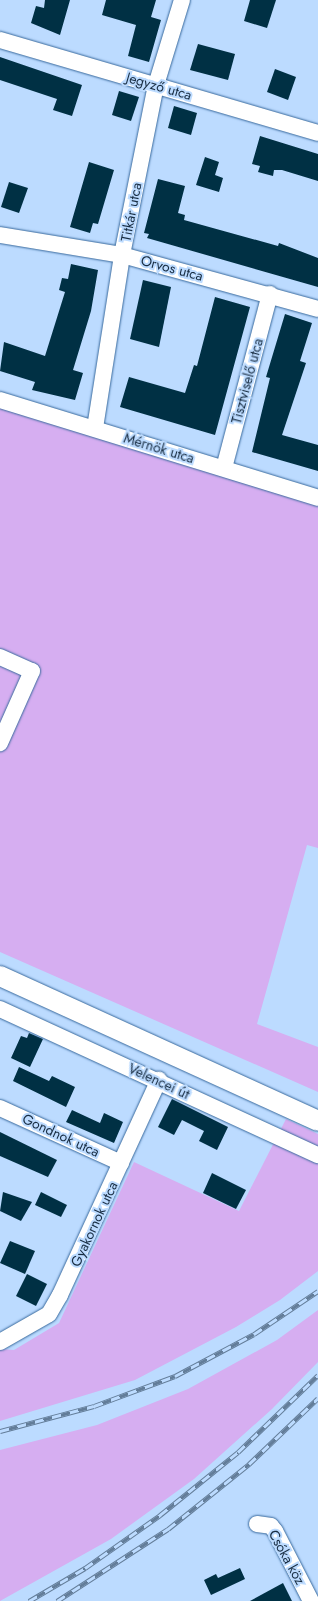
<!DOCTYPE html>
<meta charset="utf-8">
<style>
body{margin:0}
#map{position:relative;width:318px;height:1601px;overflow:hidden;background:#bcdbff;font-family:Jost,sans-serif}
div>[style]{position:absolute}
.green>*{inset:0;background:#d6aef1}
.building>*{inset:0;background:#003044}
.roads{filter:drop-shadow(0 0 1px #38699d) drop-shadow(0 0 1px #38699d)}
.minor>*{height:16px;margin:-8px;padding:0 8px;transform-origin:8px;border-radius:8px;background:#fff}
.major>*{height:20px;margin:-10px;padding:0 10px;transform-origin:10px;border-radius:10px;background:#fff}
.rail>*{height:4.5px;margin-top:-2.25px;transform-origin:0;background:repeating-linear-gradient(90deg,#bcdbff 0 9px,#637d99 0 18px);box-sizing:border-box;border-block:1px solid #637d99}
span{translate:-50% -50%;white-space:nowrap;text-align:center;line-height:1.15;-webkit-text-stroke:4px #bcdbff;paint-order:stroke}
.street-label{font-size:14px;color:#182d43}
</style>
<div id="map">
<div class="green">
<i style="clip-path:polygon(0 405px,318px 505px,318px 848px,307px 845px,257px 1024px,318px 1047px,318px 1092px,0 952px)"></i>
<i style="clip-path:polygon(286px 1119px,318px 1134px,318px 1271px,280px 1300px,236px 1327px,135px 1380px,0 1421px,0 1349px,14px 1350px,59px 1323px,134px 1162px,239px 1211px)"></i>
<i style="clip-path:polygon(318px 1310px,318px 1362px,272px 1409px,194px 1479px,111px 1539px,0 1601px,0 1450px,97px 1425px,188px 1389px,277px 1340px)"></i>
</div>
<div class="building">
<i style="clip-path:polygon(45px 0,70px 0,60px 35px,31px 23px,36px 6px,44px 8px)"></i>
<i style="clip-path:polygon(106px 0,156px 0,151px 17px,161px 20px,149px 62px,128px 56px,136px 25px,102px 15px)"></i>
<i style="clip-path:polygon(250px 0,276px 0,267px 28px,244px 21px)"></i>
<i style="clip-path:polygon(198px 44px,235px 54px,228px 80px,190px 70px)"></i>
<i style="clip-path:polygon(0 57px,82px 85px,72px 116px,53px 110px,57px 99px,0 80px)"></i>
<i style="clip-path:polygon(275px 69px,296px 77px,288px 100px,267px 92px)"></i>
<i style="clip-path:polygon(119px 91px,139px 97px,131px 121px,112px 115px)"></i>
<i style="clip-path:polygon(174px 106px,197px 113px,191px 135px,168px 128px)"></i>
<i style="clip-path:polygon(260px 136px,318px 154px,318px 181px,282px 170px,274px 170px,273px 176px,258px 172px,260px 166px,252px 164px)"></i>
<i style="clip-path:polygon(205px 157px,219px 162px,215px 175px,223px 178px,219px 192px,196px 185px)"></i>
<i style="clip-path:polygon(89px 162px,114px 170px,98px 224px,93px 223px,90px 233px,70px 227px)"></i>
<i style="clip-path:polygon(158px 179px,185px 186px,178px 213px,185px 215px,184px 220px,278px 246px,279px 243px,318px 258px,318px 287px,147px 238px,149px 234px,144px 233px)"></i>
<i style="clip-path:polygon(9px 182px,28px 188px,19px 213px,1px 207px)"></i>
<i style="clip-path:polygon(71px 264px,98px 270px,91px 311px,73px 370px,83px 373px,75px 400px,32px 390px,35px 382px,0 371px,4px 342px,45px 356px,65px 292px,59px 290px,62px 278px,68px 279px)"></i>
<i style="clip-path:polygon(143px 280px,171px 287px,159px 347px,130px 339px)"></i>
<i style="clip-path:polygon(215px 297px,250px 307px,215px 435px,120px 407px,129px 377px,185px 393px,194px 365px,197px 366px)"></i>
<i style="clip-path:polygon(285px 314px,312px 323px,300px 361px,306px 363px,282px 435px,318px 445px,318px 471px,252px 452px,270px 378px,266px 377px)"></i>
<i style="clip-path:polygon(29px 1033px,43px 1039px,30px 1067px,11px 1058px,21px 1036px,27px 1038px)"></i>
<i style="clip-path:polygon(19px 1067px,49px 1081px,52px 1076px,75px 1087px,66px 1107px,13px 1081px)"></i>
<i style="clip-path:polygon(172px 1099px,228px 1127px,217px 1150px,199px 1141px,204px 1131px,182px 1120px,174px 1135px,158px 1127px)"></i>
<i style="clip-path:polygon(72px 1110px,100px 1123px,104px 1113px,123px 1122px,114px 1143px,66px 1122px)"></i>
<i style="clip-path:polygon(0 1132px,57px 1160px,48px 1177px,0 1156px)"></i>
<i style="clip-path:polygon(212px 1173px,246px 1190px,236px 1209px,203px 1193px)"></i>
<i style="clip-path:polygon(3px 1192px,32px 1202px,21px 1221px,0 1211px)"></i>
<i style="clip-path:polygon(41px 1192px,67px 1205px,61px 1217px,35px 1205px)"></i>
<i style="clip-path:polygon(10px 1241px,35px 1251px,25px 1274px,0 1263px)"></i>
<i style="clip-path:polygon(27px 1274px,47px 1284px,36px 1306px,16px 1296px)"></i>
<i style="clip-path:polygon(240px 1568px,245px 1579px,211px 1595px,204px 1580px,216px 1574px,218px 1578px)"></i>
<i style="clip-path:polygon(283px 1583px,292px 1601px,250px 1601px)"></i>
</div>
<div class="roads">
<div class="minor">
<i style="left:0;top:40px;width:331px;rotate:16.3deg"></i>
<i style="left:0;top:235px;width:124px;rotate:9.3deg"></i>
<i style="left:122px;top:255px;width:203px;rotate:15.4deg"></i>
<i style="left:0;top:400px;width:333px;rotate:17.1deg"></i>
<i style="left:95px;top:428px;width:175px;rotate:-81.1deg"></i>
<i style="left:122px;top:255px;width:173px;rotate:-78.7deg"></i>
<i style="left:156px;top:85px;width:89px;rotate:-73deg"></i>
<i style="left:224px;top:468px;width:180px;rotate:-75.2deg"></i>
<i style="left:0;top:657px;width:35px;rotate:24deg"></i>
<i style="left:32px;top:671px;width:79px;rotate:114deg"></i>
<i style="left:0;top:1009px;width:350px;rotate:24.7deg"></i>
<i style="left:0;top:1108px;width:133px;rotate:24.4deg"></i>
<i style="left:0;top:1342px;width:56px;rotate:-29.7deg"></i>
<i style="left:49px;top:1314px;width:22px;rotate:-60deg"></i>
<i style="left:60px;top:1295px;width:237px;rotate:-65.3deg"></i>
<i style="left:257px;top:1524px;width:14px;rotate:8deg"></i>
<i style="left:271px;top:1526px;width:6px;rotate:51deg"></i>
<i style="left:275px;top:1531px;width:79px;rotate:62.8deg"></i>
</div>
<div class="major">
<i style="left:0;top:976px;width:349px;rotate:24.5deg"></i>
</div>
</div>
<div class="rail">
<i style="left:0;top:1431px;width:97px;rotate:-14.9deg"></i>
<i style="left:94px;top:1406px;width:86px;rotate:-20.3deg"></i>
<i style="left:175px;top:1376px;width:89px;rotate:-28deg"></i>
<i style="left:254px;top:1334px;width:77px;rotate:-33.9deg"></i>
<i style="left:29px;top:1601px;width:65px;rotate:-30.5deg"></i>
<i style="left:85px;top:1568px;width:92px;rotate:-35.2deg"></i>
<i style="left:160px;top:1515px;width:100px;rotate:-38.9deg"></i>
<i style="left:238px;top:1452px;width:111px;rotate:-43.9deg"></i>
<i style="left:57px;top:1601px;width:132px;rotate:-33deg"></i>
<i style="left:168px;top:1529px;width:104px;rotate:-38.7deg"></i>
<i style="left:249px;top:1464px;width:95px;rotate:-43.7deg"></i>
</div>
<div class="street-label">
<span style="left:159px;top:86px;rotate:16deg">Jegyző utca</span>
<span style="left:131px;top:212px;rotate:-79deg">Titkár utca</span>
<span style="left:172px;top:268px;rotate:15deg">Orvos utca</span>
<span style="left:247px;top:381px;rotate:-75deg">Tisztviselő utca</span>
<span style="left:159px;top:448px;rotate:17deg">Mérnök utca</span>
<span style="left:159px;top:1081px;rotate:25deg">Velencei út</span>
<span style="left:61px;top:1135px;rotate:25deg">Gondnok utca</span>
<span style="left:94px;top:1224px;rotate:-65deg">Gyakornok utca</span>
<span style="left:287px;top:1557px;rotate:61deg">Csóka köz</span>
</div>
</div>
